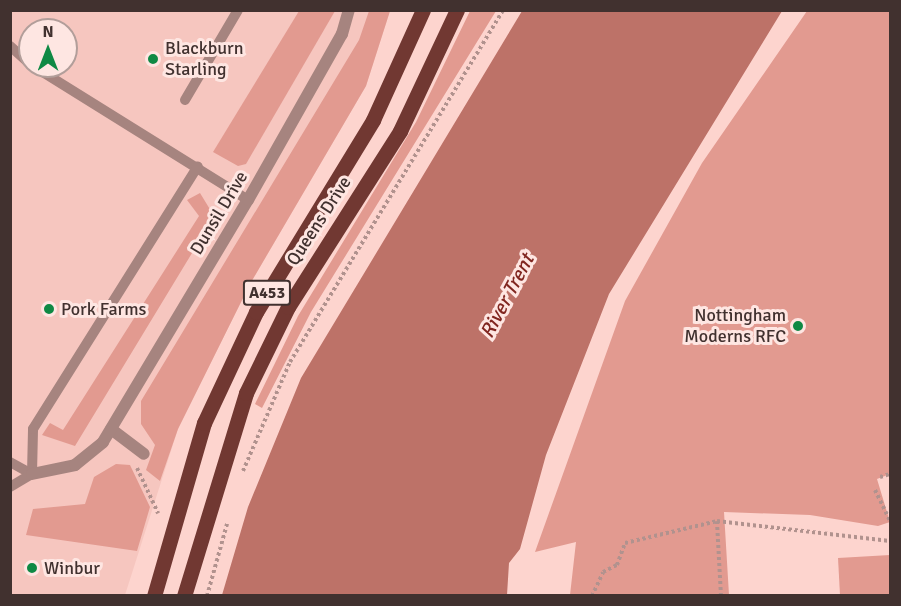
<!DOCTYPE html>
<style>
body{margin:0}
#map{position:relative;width:901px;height:606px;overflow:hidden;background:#fdd4ce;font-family:Signika,sans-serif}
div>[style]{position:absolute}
.built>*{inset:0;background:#f6c6bf}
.green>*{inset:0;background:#e29a90}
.water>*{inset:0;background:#bd7268}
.path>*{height:4px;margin-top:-2px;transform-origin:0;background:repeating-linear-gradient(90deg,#b1928e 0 3px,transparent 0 6px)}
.lane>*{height:10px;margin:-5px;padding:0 5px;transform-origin:5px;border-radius:5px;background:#a6847f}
.street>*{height:12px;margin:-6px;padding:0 6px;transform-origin:6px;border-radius:6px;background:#a6847f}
.primary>*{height:15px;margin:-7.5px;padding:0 7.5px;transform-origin:7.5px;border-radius:7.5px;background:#713832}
.dots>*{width:16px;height:16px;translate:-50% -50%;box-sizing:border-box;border:3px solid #fee6e2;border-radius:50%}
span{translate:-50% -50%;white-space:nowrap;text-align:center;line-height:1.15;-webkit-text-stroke:6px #fee6e2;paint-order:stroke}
.shield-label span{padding:2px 4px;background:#fee6e2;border:2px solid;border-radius:4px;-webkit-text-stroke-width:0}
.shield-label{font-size:16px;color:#41312f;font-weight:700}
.poi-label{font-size:18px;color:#41312f}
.left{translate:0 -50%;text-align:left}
.right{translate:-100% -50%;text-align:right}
.street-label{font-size:18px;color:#41312f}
.water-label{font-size:20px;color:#812620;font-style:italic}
.frame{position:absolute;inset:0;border:12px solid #41312f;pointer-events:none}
.north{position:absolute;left:18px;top:18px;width:60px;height:60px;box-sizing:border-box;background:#fee6e2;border:2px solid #b29e9a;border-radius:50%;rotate:0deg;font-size:16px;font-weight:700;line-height:24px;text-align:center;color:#41312f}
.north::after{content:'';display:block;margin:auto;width:21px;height:27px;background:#0f8944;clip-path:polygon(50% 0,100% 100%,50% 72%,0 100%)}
</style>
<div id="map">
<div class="built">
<i style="clip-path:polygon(evenodd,10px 11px,390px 11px,366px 86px,250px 284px,178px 429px,125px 595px,11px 595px,10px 11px,30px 30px,66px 30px,66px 66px,30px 66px,30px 30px)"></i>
</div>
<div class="green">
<i style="clip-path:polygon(299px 11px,335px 11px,246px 164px,238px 166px,213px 152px)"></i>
<i style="clip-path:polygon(369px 11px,390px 11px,366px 86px,250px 284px,178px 429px,160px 481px,146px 470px,155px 445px,141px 424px,141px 401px,359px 40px)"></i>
<i style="clip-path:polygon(470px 11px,496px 11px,311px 312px,262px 408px,255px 404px,298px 316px,416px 122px)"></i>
<i style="clip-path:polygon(807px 11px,890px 11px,890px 474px,877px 479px,890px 522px,878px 526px,810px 515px,724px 512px,729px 595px,570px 595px,576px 542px,535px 552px,625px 301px,702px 163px)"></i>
<i style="clip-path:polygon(200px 193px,211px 211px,206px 230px,75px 446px,42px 435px,50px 423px,63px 430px,199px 216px,187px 200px)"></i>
<i style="clip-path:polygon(116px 464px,130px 465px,150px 507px,137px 551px,26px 535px,33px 509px,85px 504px,94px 477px)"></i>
<i style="clip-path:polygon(890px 555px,890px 595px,840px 595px,838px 558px)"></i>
</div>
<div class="water">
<i style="clip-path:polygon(522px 11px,782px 11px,609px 294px,546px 455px,520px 549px,509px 563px,507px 595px,222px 595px,248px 507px,301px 378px)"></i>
</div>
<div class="path">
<i style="left:137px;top:468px;width:50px;rotate:65deg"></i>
<i style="left:243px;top:471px;width:119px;rotate:-66.7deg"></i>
<i style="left:290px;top:362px;width:411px;rotate:-58.8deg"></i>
<i style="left:880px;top:477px;width:10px;rotate:-17deg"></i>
<i style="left:875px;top:490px;width:34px;rotate:64deg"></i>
<i style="left:207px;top:596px;width:75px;rotate:-74.5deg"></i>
<i style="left:592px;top:596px;width:26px;rotate:-65deg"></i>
<i style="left:603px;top:572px;width:16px;rotate:-27deg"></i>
<i style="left:617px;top:565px;width:23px;rotate:-70deg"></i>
<i style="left:625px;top:543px;width:95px;rotate:-13.4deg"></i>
<i style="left:721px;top:596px;width:75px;rotate:-93.1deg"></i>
<i style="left:717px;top:521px;width:174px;rotate:6.6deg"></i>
</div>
<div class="lane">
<i style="left:10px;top:46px;width:27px;rotate:42deg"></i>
<i style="left:33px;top:66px;width:253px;rotate:31.9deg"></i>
<i style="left:185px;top:100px;width:104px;rotate:-59.5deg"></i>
<i style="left:10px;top:462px;width:25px;rotate:29deg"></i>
<i style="left:32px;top:474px;width:45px;rotate:-88.7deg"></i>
<i style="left:33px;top:429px;width:310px;rotate:-57.9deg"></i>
<i style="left:10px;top:487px;width:26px;rotate:-31deg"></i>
</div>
<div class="street">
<i style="left:111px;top:429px;width:41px;rotate:37.1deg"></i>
<i style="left:32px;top:474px;width:44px;rotate:-11.8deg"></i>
<i style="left:75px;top:465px;width:36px;rotate:-39deg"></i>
<i style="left:103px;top:442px;width:282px;rotate:-59.1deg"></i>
<i style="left:248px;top:200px;width:191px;rotate:-60.5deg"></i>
<i style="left:342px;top:34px;width:25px;rotate:-74deg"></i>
</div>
<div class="primary">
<i style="left:154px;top:596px;width:180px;rotate:-73.9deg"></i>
<i style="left:204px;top:423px;width:123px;rotate:-64.9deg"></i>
<i style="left:256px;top:312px;width:225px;rotate:-58.6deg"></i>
<i style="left:373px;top:120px;width:121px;rotate:-65.6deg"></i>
<i style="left:184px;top:596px;width:212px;rotate:-73deg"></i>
<i style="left:246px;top:393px;width:96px;rotate:-64deg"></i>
<i style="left:288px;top:307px;width:209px;rotate:-57.5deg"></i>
<i style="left:400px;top:131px;width:134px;rotate:-64.8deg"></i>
</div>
<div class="dots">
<i style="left:153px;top:59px;background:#0f8944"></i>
<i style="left:49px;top:309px;background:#0f8944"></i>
<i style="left:798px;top:326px;background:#0f8944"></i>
<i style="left:32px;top:568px;background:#0f8944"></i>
</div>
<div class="shield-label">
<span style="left:267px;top:293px">A453</span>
</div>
<div class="poi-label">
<span class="left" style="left:165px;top:59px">Blackburn<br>Starling</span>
<span class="left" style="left:61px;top:309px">Pork Farms</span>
<span class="right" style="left:786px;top:326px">Nottingham<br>Moderns RFC</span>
<span class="left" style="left:44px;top:568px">Winbur</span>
</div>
<div class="street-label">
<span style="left:219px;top:213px;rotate:-59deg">Dunsil Drive</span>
<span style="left:319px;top:221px;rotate:-57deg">Queens Drive</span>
</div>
<div class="water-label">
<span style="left:507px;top:296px;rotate:-62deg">River Trent</span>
</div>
<div class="frame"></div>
<div class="north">N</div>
</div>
